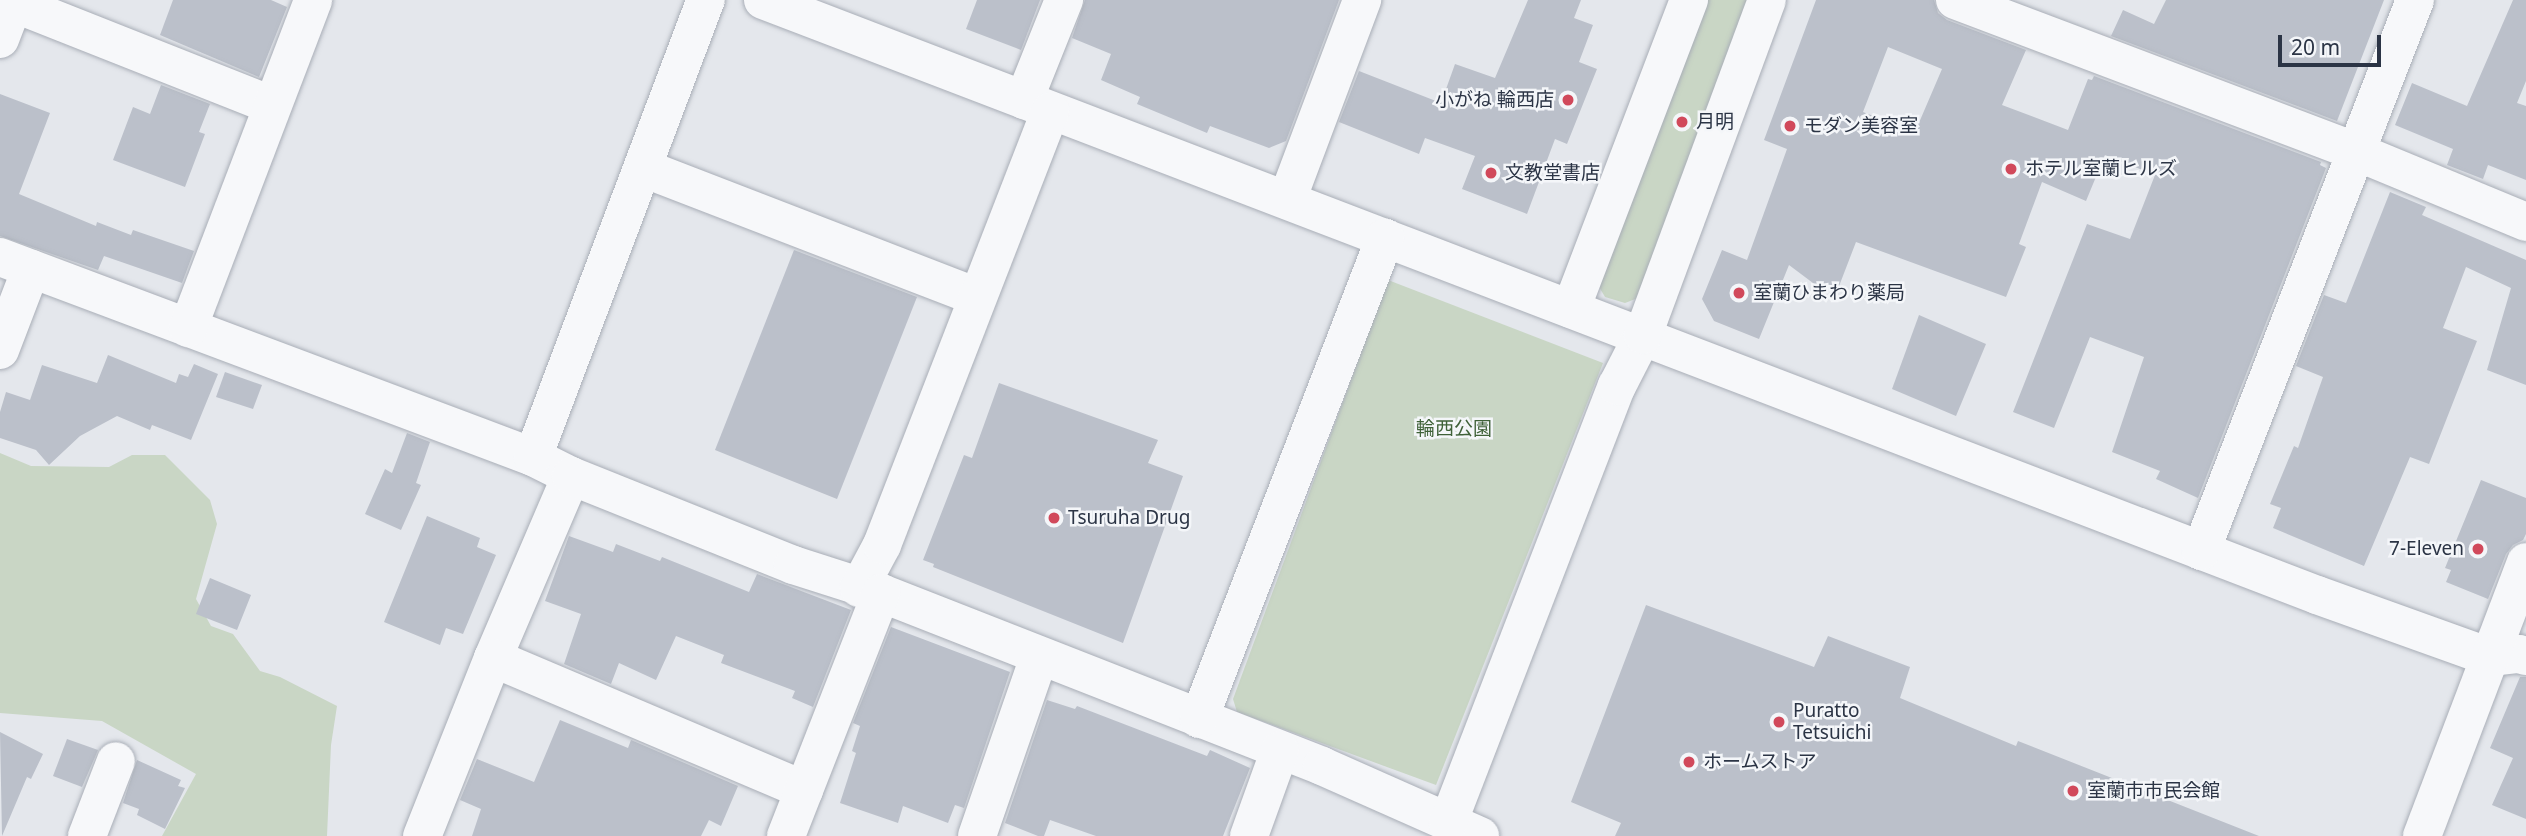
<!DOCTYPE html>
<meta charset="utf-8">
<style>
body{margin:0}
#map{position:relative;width:2526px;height:836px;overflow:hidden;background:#e4e7ec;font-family:"Noto Sans","Noto Sans JP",sans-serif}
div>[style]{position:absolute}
.green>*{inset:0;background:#c9d6c5}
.building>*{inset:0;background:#bbc0ca}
.roads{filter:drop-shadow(0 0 2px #a9aeb7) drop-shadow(0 0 2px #a9aeb7)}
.minor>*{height:38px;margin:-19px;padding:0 19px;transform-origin:19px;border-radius:19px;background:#f7f8fa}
.dots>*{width:19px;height:19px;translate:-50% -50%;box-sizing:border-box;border:4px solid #f4f6f9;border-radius:50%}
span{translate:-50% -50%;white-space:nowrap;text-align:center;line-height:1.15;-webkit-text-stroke:5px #f4f6f9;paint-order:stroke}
.poi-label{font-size:19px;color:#2b3445}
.right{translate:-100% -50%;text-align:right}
.left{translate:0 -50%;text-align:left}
.park-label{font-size:19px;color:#3f6138}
.scale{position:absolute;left:2278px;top:35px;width:103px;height:32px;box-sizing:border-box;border:4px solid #2b3445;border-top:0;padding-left:9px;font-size:21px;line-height:24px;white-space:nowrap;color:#2b3445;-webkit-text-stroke:5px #f4f6f9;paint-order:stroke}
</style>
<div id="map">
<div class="green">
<i style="clip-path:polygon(1704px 0,1754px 0,1638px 298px,1625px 303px,1605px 297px,1598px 285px)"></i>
<i style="clip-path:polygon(1388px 280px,1603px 363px,1436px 785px,1237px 712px,1233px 699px)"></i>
<i style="clip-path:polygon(0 453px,31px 466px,109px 467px,132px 455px,165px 455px,210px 500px,217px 524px,196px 599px,211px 626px,233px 634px,260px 671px,280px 677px,337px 706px,331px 745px,327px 836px,162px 836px,196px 774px,102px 721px,0 713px)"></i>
</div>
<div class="building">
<i style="clip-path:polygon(173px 0,271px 0,287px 7px,259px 77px,160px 35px)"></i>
<i style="clip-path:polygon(977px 0,1040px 0,1021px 50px,966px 29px)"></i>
<i style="clip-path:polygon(1085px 0,1339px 0,1286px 141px,1269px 148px,1210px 126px,1207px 133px,1137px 104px,1140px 97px,1101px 80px,1111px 54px,1072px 38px)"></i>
<i style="clip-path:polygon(1528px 0,1581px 0,1574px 18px,1593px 25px,1579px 62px,1597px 69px,1567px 144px,1555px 139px,1527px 214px,1462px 189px,1475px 156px,1425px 138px,1419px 154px,1339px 122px,1359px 71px,1441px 103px,1455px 64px,1495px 78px)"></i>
<i style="clip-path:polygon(evenodd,1816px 0,1934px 0,1938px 13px,1947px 20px,2026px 50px,2002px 105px,2068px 130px,2088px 79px,2092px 80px,2094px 76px,2321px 162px,2320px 165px,2326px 168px,2198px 498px,2156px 479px,2160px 471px,2112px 452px,2144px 357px,2090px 337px,2054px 428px,2013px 412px,2087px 224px,2130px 239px,2155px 175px,2105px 155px,2086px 201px,2042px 182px,2019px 244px,2026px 247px,2006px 297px,1856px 242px,1836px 294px,1821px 289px,1789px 265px,1759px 339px,1714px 321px,1702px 299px,1722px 250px,1747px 260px,1787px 149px,1764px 140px,1816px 0,1888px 47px,1942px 69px,1915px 132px,1863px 112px,1888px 47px)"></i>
<i style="clip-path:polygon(2166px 0,2384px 0,2337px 121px,2111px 36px,2123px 10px,2154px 24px)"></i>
<i style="clip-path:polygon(2513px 0,2526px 0,2526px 81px,2517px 103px,2526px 106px,2526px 180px,2488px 165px,2483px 179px,2447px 165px,2453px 149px,2395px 125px,2412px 83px,2467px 106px)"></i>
<i style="clip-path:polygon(161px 85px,210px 104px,199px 132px,205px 134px,185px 187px,113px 160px,133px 107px,150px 114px)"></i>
<i style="clip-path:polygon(0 94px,50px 113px,19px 194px,96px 226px,97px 222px,131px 235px,133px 230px,194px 251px,182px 283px,104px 256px,98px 270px,0 236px)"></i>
<i style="clip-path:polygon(2390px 192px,2426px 207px,2422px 215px,2526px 260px,2526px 385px,2487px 370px,2511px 288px,2466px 267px,2443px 328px,2477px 341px,2429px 464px,2410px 457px,2364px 566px,2273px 528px,2281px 508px,2270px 504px,2294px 446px,2298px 448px,2323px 377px,2296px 366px,2324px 295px,2346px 303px)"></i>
<i style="clip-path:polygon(794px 250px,917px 297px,837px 499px,715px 450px)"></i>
<i style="clip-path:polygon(1919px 315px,1986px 344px,1956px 416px,1892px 389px)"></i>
<i style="clip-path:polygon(108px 355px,176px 383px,179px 374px,188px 377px,194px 364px,218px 374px,191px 440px,152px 425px,150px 430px,117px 416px,80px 436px,49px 465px,36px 450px,0 438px,0 412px,6px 392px,30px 400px,42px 365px,97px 383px)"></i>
<i style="clip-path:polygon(225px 372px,262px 385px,253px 409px,216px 397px)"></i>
<i style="clip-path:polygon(999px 383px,1158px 440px,1148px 463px,1183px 476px,1123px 643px,933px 567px,934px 564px,923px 560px,964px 455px,972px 458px)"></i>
<i style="clip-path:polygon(407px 433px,430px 442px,416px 483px,421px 485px,401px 530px,365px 514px,385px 469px,392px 473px)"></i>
<i style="clip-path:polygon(2481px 480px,2526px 498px,2526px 534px,2523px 540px,2513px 545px,2506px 554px,2488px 599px,2446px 582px,2451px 570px,2445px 568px)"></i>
<i style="clip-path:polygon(427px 516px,480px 538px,477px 547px,496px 555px,463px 634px,446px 628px,440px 645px,384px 622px)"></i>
<i style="clip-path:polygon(569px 536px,613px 552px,616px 544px,660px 561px,662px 557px,749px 592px,757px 574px,851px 610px,813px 707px,792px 698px,795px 691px,721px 663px,724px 655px,676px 636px,656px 680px,619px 663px,611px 684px,564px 664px,581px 614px,545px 601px)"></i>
<i style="clip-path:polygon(210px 578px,251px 595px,237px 630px,196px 614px)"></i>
<i style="clip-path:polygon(1646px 605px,1814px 667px,1828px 636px,1910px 667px,1900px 698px,2016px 746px,2018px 741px,2259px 836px,1615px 836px,1621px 823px,1571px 802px)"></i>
<i style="clip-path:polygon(891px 627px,1010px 672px,964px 808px,955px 805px,948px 823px,903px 806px,898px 823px,840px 803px,856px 753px,852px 751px,860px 726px,853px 723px)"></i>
<i style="clip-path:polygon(2520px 677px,2526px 677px,2526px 819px,2492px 805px,2513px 758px,2490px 748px)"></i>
<i style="clip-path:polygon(1047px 700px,1075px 709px,1077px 706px,1207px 756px,1210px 750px,1250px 768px,1223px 836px,1096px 836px,1050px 820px,1044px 836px,1038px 836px,1005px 823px)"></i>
<i style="clip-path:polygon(560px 720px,628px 748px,631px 740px,738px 786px,721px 826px,709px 820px,701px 836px,472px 836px,481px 809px,460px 800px,477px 759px,534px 782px)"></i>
<i style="clip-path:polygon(0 732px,43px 754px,31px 779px,27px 777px,2px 836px)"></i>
<i style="clip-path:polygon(67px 739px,98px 750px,82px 787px,53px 776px)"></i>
<i style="clip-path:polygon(137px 760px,181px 780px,178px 786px,185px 788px,165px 829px,137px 815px,139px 809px,123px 803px)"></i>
</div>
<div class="roads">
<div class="minor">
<i style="left:6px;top:0;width:285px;rotate:21.6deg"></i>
<i style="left:763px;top:0;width:1664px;rotate:20.95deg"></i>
<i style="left:2317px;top:595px;width:184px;rotate:19.7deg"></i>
<i style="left:2490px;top:657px;width:29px;rotate:-6deg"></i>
<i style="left:2519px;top:654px;width:7px;rotate:16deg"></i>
<i style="left:1955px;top:0;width:430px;rotate:20.7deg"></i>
<i style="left:2357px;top:152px;width:183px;rotate:22.5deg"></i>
<i style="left:0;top:39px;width:42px;rotate:-69deg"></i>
<i style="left:1024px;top:100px;width:108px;rotate:-68.2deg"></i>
<i style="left:643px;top:168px;width:358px;rotate:21.1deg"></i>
<i style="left:1287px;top:200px;width:214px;rotate:-69.4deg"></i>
<i style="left:0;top:257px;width:569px;rotate:20.57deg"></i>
<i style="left:533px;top:457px;width:42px;rotate:26.6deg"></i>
<i style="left:571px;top:476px;width:198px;rotate:113.2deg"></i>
<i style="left:493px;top:658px;width:192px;rotate:111.7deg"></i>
<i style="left:1571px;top:309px;width:331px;rotate:-69.1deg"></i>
<i style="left:188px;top:328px;width:351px;rotate:-69.1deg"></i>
<i style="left:0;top:350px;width:87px;rotate:-69.1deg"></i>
<i style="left:533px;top:457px;width:489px;rotate:-69.3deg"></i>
<i style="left:571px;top:476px;width:239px;rotate:21.8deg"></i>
<i style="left:793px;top:565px;width:92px;rotate:17.7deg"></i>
<i style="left:881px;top:593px;width:474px;rotate:21.4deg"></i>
<i style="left:1322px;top:766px;width:173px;rotate:23.9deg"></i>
<i style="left:2201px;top:551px;width:591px;rotate:-68.77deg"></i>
<i style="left:859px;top:588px;width:49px;rotate:-61.9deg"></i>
<i style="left:882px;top:545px;width:465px;rotate:-68.8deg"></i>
<i style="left:493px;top:658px;width:338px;rotate:23deg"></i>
<i style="left:1199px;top:719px;width:516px;rotate:-68.86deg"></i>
<i style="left:1448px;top:823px;width:469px;rotate:-68.9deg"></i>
<i style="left:1617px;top:386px;width:57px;rotate:-63deg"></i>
<i style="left:1643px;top:335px;width:357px;rotate:-69.7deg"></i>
<i style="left:87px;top:836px;width:80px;rotate:-68.9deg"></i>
<i style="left:786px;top:836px;width:261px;rotate:-68.6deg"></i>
<i style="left:977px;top:836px;width:189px;rotate:-70.9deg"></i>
<i style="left:1249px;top:836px;width:91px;rotate:-70.2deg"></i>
<i style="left:2422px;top:836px;width:293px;rotate:-69.2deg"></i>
</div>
</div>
<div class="dots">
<i style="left:1568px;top:100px;background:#d1495b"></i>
<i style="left:1682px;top:122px;background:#d1495b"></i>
<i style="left:1790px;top:126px;background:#d1495b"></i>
<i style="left:2011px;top:169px;background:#d1495b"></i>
<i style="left:1491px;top:173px;background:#d1495b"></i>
<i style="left:1739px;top:293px;background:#d1495b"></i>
<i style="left:1054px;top:518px;background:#d1495b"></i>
<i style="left:2478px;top:549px;background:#d1495b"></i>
<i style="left:1779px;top:722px;background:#d1495b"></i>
<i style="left:1689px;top:762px;background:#d1495b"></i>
<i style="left:2073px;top:791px;background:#d1495b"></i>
</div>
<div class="poi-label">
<span class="right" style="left:1554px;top:100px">小がね 輪西店</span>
<span class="left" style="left:1696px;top:122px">月明</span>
<span class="left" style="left:1804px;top:126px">モダン美容室</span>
<span class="left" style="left:2025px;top:169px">ホテル室蘭ヒルズ</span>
<span class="left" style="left:1505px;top:173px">文教堂書店</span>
<span class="left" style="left:1753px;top:293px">室蘭ひまわり薬局</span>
<span class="left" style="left:1068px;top:518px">Tsuruha Drug</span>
<span class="right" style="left:2464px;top:549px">7-Eleven</span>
<span class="left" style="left:1793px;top:722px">Puratto<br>Tetsuichi</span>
<span class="left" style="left:1703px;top:762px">ホームストア</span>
<span class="left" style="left:2087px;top:791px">室蘭市市民会館</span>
</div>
<div class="park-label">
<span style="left:1454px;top:429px">輪西公園</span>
</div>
<div class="scale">20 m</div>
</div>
